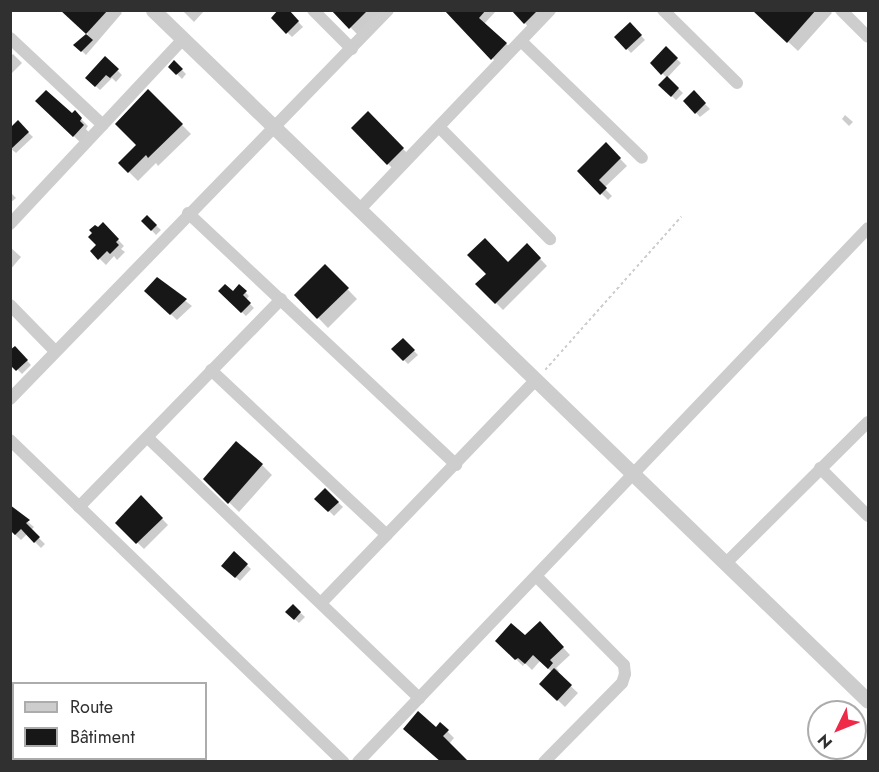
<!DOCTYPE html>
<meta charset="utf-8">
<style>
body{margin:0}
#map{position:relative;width:879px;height:772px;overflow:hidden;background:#fff;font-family:Jost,sans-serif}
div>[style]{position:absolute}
.shadow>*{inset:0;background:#0003}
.building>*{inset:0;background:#171717}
.path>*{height:1.5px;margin-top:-0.75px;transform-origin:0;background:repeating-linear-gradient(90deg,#cdcdcd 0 3px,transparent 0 6px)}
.minor>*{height:12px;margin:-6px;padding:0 6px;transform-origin:6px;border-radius:6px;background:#cdcdcd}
.tertiary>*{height:15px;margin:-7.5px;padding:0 7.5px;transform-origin:7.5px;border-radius:7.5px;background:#cdcdcd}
span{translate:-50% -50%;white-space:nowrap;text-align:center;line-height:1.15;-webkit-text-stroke:6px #fff;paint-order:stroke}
.frame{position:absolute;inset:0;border:12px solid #303030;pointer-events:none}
.legend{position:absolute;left:12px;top:682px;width:195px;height:78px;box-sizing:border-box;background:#fff;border:2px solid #acacac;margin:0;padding:8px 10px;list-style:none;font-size:18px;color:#303030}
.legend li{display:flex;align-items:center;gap:12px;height:30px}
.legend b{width:30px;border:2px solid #acacac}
.north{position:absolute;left:807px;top:700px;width:60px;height:60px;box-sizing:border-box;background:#fff;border:2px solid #acacac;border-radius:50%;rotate:227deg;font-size:16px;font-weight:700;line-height:24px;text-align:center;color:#303030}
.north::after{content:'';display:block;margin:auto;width:21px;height:27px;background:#ef2a49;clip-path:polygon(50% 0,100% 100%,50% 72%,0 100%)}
</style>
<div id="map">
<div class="shadow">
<i style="clip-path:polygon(63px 10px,119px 10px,122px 13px,86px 55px,76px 45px,88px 34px)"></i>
<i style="clip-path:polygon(182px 10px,205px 10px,194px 22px)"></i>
<i style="clip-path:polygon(287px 10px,303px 27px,292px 37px,273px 18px)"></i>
<i style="clip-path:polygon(333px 10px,378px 10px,380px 13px,358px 35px)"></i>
<i style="clip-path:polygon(471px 10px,497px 10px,484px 24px,512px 49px,498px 64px,450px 15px)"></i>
<i style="clip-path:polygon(514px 10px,544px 10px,530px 29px)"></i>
<i style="clip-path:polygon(754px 10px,829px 10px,832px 13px,798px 51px)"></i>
<i style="clip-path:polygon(630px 24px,645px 40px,631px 53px,616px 37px)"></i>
<i style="clip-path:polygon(666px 49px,681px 63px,667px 78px,683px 93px,676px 100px,660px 85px,667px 78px,652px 63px)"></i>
<i style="clip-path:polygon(13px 54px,22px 63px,10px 75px,10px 57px)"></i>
<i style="clip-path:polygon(105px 58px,122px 75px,116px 82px,112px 78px,100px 90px,87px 78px)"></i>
<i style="clip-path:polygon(174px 62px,186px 74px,182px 79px,170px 67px)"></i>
<i style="clip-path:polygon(148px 91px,191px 134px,158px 166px,156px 163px,138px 181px,120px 163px,138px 145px)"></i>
<i style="clip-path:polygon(694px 93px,710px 109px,700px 117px,685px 101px)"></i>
<i style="clip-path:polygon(37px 101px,72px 115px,75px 113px,88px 126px,86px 129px,90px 134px,81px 143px)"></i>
<i style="clip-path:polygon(368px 113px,410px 156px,395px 171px,353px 128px)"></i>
<i style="clip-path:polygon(845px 115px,853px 122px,849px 126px,842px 119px)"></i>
<i style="clip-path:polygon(18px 123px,33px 137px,16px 153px,10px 148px)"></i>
<i style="clip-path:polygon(606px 144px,627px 166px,604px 188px,612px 196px,608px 200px,579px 171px)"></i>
<i style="clip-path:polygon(10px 192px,16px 198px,10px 203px)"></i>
<i style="clip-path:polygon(147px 217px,161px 230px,156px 235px,143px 221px)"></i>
<i style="clip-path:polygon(103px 224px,124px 246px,121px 249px,125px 252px,117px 260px,114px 256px,106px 265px,92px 251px,98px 245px,98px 229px)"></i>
<i style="clip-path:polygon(527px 245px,547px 266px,503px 310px,477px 284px,508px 264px)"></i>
<i style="clip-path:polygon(10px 247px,21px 257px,10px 270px)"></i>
<i style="clip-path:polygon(325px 266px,357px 299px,328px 328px,296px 295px)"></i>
<i style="clip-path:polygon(157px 279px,192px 306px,177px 320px,146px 291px)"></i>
<i style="clip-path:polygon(239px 286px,249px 296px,246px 300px,254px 308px,246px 316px,220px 291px,233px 293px)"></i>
<i style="clip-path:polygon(403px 340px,418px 355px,408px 364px,393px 349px)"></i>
<i style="clip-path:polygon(15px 348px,31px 365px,22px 374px,10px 362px)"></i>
<i style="clip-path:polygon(262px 465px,272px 475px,239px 512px,205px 479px)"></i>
<i style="clip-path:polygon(325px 490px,343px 507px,334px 516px,317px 499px)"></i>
<i style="clip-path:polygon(141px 497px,168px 525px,144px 549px,117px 523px)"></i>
<i style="clip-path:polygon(10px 507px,34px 527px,31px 530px,45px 544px,41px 548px,27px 534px,21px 540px,10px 530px)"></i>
<i style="clip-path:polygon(235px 554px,251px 569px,240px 581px,223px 566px)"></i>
<i style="clip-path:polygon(293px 606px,305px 617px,299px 623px,287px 612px)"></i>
<i style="clip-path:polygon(540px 623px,570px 655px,556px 668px,559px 671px,557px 673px,578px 693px,565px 707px,541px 684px,552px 672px,540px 661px,532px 670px,525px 663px,523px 666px,497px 641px,525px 637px)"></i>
<i style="clip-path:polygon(440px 724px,454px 738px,449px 744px,436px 729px)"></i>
</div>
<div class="building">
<i style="clip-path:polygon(60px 10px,108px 10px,86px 34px)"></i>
<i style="clip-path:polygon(278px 10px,289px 10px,299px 21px,286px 34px,271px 18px)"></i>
<i style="clip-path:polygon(331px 10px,368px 10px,349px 29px)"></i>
<i style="clip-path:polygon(444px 10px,486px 10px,479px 18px,507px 43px,491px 60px)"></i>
<i style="clip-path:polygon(511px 10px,538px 10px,524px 24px)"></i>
<i style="clip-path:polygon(752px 10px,816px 10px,787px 43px)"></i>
<i style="clip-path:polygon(630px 22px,642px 35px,626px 50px,614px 37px)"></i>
<i style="clip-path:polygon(86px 34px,93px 40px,81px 52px,73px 45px)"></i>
<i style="clip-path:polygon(666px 46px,678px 58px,661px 75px,650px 63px)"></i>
<i style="clip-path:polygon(105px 56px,119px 69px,110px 78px,106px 75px,95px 87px,85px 78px)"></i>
<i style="clip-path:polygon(174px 60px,183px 69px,176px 75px,168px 67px)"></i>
<i style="clip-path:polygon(667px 76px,679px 88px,671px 97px,658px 85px)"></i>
<i style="clip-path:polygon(148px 89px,183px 124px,148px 158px,146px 155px,128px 173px,118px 163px,136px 145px,115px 124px)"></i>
<i style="clip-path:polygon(46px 90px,72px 113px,75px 110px,82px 118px,80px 121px,84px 125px,73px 137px,35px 101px)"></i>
<i style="clip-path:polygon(694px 90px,706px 103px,695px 114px,683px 101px)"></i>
<i style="clip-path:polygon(368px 111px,404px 148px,387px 165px,351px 128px)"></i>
<i style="clip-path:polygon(18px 120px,29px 132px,10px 150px,10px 128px)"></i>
<i style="clip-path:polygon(606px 142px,621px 158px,599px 180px,607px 188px,600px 195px,577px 171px)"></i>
<i style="clip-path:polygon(147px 215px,157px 225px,151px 231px,141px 221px)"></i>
<i style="clip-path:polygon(103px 222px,119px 239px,116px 242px,119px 245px,110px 254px,107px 251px,98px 260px,90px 251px,96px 245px,88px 237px,92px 233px,89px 230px,95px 225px,98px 227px)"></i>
<i style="clip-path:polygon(485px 238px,508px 262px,527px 243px,541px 258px,495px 304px,475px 284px,486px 274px,467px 255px)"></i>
<i style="clip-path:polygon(325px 264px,349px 288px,317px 319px,294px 295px)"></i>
<i style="clip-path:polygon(157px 277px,187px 299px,170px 315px,144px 291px)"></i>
<i style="clip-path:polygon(225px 284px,233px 291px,239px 284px,247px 291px,243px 295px,251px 303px,241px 313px,218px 291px)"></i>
<i style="clip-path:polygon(403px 338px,415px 350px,403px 361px,391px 349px)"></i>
<i style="clip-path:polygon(15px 346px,28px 360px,16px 371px,10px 365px,10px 350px)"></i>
<i style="clip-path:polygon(236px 441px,263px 464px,228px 504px,203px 479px)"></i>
<i style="clip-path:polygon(325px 488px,339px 502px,328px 512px,314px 499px)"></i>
<i style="clip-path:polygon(141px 495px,163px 518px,136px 544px,115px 523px)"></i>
<i style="clip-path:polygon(10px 505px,30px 520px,26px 523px,40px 537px,34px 543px,21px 529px,15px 535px,10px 530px)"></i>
<i style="clip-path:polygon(234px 551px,248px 564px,235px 578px,221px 566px)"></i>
<i style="clip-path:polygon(293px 604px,301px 612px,294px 620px,285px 612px)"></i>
<i style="clip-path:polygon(540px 621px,564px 647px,550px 660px,553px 663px,548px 669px,533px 655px,525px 664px,518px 658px,515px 660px,495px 641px,511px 623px,525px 635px)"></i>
<i style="clip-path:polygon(554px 668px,572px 685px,557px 701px,539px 684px)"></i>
<i style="clip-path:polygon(418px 711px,436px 727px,440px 722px,449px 730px,443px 736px,469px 762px,441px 762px,403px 729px)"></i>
</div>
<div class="path">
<i style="left:545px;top:370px;width:205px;rotate:-48.4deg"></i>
</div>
<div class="minor">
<i style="left:313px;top:10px;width:55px;rotate:45deg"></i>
<i style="left:663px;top:10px;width:104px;rotate:44.6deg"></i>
<i style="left:841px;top:10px;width:38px;rotate:45deg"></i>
<i style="left:10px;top:38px;width:127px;rotate:43.1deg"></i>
<i style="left:521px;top:41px;width:168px;rotate:44deg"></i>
<i style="left:439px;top:127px;width:158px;rotate:45.3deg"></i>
<i style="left:360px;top:209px;width:275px;rotate:-46.3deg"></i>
<i style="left:188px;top:213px;width:368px;rotate:43.2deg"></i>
<i style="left:10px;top:224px;width:253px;rotate:-46.9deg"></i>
<i style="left:10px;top:305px;width:64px;rotate:45.6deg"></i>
<i style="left:211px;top:370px;width:241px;rotate:43.2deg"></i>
<i style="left:10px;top:399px;width:542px;rotate:-45.82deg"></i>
<i style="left:148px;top:438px;width:376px;rotate:43.8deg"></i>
<i style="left:10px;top:440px;width:464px;rotate:44deg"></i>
<i style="left:820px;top:468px;width:68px;rotate:45deg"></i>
<i style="left:79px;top:507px;width:290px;rotate:-45.8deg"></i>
<i style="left:726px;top:563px;width:200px;rotate:-44.8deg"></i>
<i style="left:536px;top:576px;width:125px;rotate:45.3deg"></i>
<i style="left:624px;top:665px;width:9px;rotate:84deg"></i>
<i style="left:625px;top:674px;width:9px;rotate:108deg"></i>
<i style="left:622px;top:683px;width:111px;rotate:134.6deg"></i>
<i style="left:322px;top:602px;width:308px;rotate:-46.1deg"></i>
<i style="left:358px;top:762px;width:738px;rotate:-46.32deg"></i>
</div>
<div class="tertiary">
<i style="left:153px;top:10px;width:994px;rotate:44.02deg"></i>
</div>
<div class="frame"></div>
<ul class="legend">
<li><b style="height:8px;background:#cdcdcd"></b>Route</li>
<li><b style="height:16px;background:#171717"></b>Bâtiment</li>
</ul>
<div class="north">N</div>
</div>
